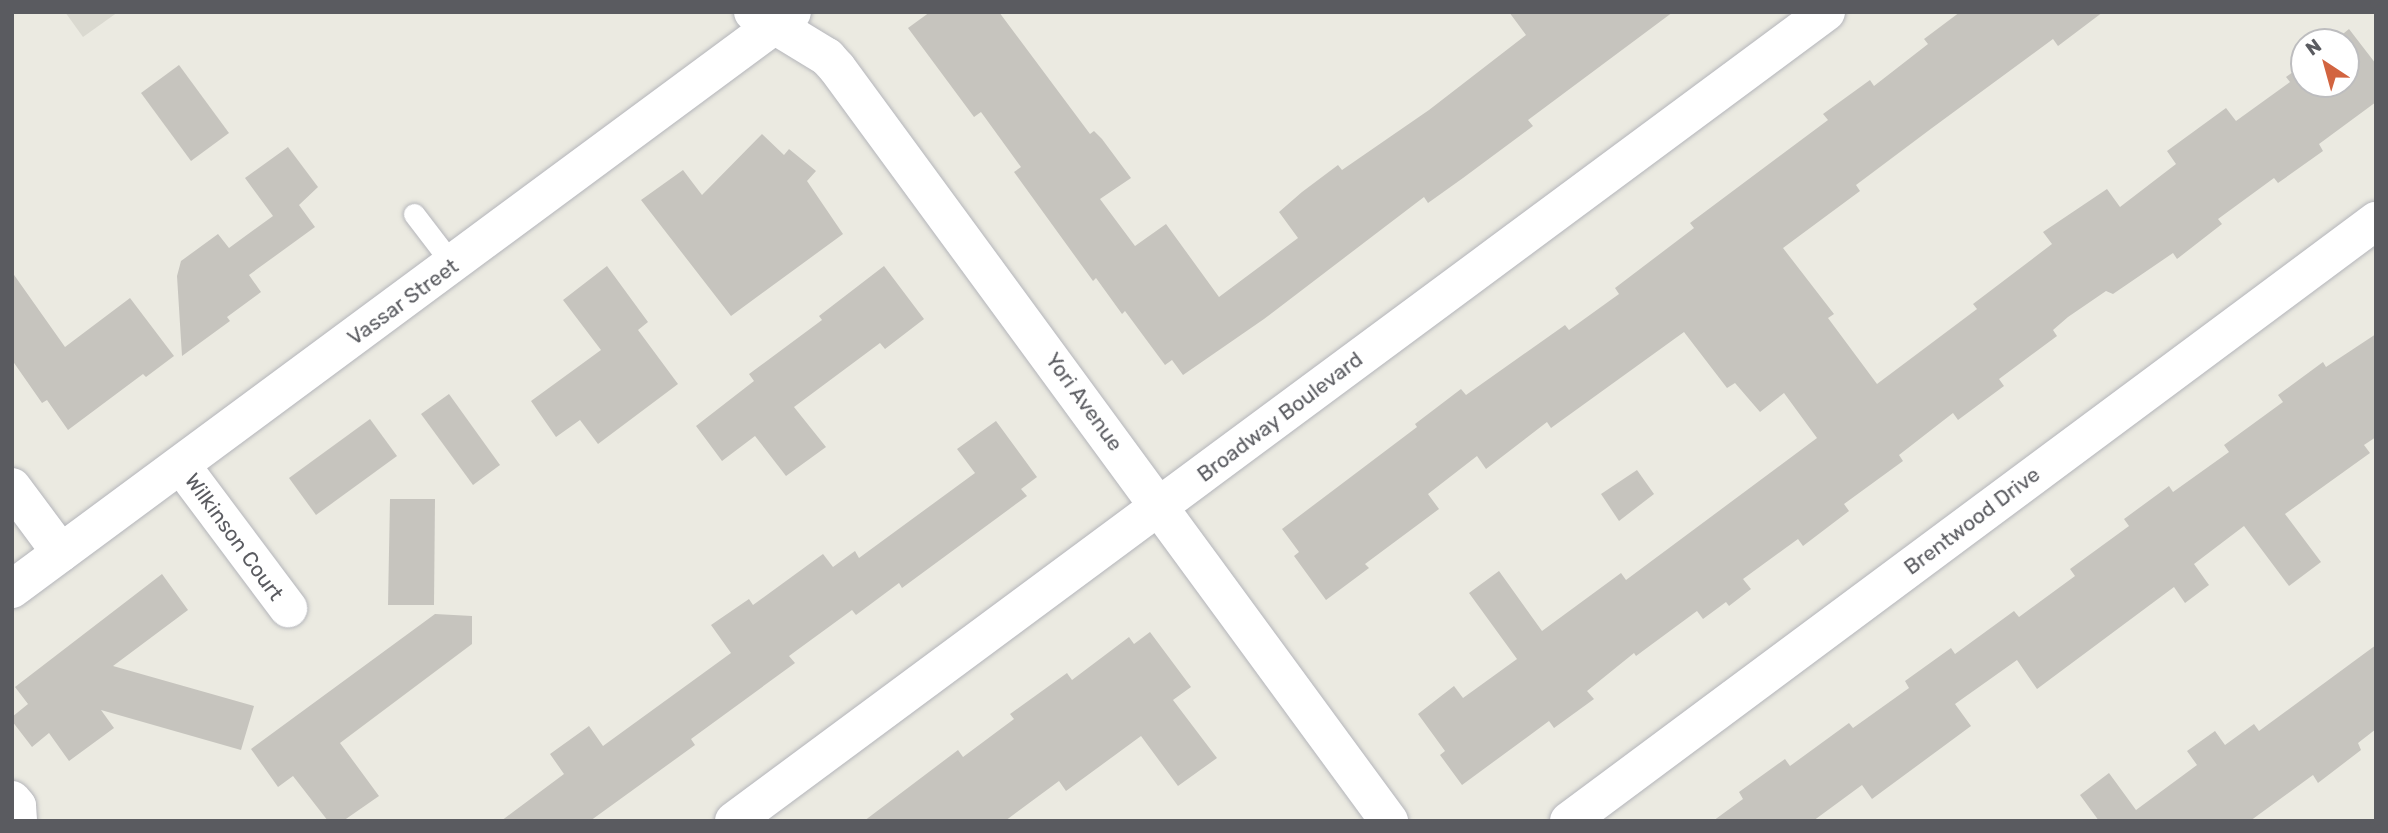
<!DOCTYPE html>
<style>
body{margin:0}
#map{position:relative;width:2388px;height:833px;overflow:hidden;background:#ebeae1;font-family:Rubik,sans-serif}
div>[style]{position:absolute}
.education>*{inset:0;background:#dad9d0}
.building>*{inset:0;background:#c6c4be}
.roads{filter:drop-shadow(0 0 2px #b4b5ba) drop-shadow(0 0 2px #b4b5ba)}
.service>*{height:21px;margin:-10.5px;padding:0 10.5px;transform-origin:10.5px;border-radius:10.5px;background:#fff}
.minor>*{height:38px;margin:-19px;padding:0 19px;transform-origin:19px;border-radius:19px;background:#fff}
.tertiary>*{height:38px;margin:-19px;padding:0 19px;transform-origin:19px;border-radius:19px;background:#fff}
span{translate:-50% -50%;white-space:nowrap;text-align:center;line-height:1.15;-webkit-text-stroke:7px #fff;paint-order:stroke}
.street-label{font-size:21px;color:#5a5b60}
.frame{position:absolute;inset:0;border:14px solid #5a5b60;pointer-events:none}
.north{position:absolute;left:2290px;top:28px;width:70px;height:70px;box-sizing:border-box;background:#fff;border:2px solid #bdbdbf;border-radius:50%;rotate:324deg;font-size:19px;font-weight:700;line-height:28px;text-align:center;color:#5a5b60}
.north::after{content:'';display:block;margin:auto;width:24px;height:32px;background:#d26440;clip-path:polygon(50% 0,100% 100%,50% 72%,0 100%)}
</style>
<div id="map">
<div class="education">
<i style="clip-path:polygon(65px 12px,118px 12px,83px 37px)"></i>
</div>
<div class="building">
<i style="clip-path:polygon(930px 12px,999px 12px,1090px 134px,1094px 131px,1102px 139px,1131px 178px,1100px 199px,1135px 246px,1166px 224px,1219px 297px,1298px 238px,1279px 212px,1302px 192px,1338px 165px,1342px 170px,1429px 110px,1526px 35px,1509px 12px,1673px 12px,1528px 120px,1533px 126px,1463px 178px,1428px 203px,1424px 197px,1264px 319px,1183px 375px,1172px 360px,1165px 365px,1125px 311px,1122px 314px,1096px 278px,1093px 281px,1014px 172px,1021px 167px,981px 112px,974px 117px,908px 28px)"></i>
<i style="clip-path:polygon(1960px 12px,2103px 12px,2058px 46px,2053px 39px,1932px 128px,1856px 185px,1860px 191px,1783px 248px,1834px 314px,1828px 318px,1877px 384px,1977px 309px,1973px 304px,2052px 244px,2043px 232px,2107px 189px,2120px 207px,2176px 164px,2167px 151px,2226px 108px,2236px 121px,2290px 82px,2286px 77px,2304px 64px,2304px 84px,2346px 84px,2346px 42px,2333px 42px,2349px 29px,2376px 64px,2376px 102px,2319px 144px,2323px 151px,2278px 183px,2274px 178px,2218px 219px,2222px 224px,2177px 259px,2173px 253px,2113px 294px,2106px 291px,2068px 317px,2053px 330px,2057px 336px,1999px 379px,2004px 386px,1958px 420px,1953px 413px,1899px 455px,1903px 461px,1844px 504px,1849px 511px,1803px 546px,1798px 539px,1743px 579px,1751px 589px,1729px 606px,1726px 602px,1703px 619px,1697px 611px,1636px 656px,1634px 653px,1587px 691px,1594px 699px,1554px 728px,1549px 721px,1462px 785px,1440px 755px,1445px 751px,1418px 714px,1454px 686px,1463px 698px,1517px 659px,1469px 593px,1499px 571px,1542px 631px,1621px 573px,1626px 580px,1817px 438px,1784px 393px,1760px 412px,1735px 383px,1727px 388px,1684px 332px,1551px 428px,1547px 422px,1486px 469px,1477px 456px,1428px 494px,1439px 509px,1365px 564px,1369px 568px,1326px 600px,1294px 556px,1299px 552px,1282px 529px,1417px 427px,1415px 424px,1461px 389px,1466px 395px,1565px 325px,1569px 330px,1619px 294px,1615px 288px,1694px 228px,1690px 223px,1828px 120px,1823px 114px,1870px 80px,1874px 86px,1928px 44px,1924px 39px)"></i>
<i style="clip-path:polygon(179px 65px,229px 133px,191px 161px,141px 93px)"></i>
<i style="clip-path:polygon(762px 134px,784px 155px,789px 149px,816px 171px,807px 181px,843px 234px,731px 316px,641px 200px,683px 170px,702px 195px)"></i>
<i style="clip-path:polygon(288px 147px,318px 187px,299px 205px,315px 227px,249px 275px,261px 292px,227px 317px,230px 321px,182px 356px,177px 276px,181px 261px,218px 234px,229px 248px,273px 216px,245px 178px)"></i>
<i style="clip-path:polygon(607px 266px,648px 322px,638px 330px,678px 384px,598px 444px,580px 420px,556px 437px,531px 401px,601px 350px,563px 300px)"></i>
<i style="clip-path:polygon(884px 266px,924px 319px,885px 349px,880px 343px,794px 407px,826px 447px,786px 476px,755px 436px,722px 461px,696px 426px,754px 381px,749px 374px,822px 320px,819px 316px)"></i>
<i style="clip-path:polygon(12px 272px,65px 347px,130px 298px,174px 356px,146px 377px,143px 374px,68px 430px,47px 400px,42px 403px,12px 360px)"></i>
<i style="clip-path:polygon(2376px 334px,2376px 437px,2364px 445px,2370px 453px,2285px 514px,2321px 562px,2289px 586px,2244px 526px,2194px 564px,2209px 585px,2185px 603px,2174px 587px,2037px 689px,2017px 660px,1955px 704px,1971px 726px,1872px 799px,1862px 785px,1813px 821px,1713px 821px,1743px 799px,1739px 792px,1785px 759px,1790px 766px,1849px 723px,1853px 728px,1909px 688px,1905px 681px,1951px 648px,1955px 654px,2014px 611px,2019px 617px,2075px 576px,2070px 569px,2129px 526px,2124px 519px,2169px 486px,2173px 492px,2229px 452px,2224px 445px,2283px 402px,2278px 395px,2323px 362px,2326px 367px)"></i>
<i style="clip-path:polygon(449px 394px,500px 465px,473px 485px,421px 414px)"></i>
<i style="clip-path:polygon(370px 419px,397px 456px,316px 515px,289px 478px)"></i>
<i style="clip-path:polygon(996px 421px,1037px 477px,1021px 489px,1027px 496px,902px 588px,899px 583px,856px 615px,852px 610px,789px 656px,795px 663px,691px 739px,695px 745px,590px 821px,501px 821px,564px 774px,550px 754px,589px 726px,603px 746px,731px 653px,711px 625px,749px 599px,753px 605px,823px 554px,833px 567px,855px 551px,859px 558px,975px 473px,957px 449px)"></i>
<i style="clip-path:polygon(1637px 470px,1654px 494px,1619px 521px,1601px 494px)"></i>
<i style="clip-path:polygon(390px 499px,435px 499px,434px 605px,388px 605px)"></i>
<i style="clip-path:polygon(162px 574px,188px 610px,113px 666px,254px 706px,241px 750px,101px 710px,114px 728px,69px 761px,49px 733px,32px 747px,12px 721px,12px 717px,28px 704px,15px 687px)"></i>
<i style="clip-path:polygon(435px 614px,472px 616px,472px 644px,340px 743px,379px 796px,343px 821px,328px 821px,293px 776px,278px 787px,251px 749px)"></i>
<i style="clip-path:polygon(1150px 632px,1191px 687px,1173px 700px,1217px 758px,1178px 786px,1141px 736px,1066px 791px,1059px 781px,1005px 821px,864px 821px,958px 750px,963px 757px,1014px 719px,1010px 714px,1067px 673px,1072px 680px,1129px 637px,1134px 644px)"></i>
<i style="clip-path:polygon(2376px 645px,2376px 729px,2358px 743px,2361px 750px,2318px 783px,2313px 775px,2250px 821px,2099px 821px,2080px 795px,2109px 773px,2136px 810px,2197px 765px,2187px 751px,2215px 731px,2225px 745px,2254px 724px,2259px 731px)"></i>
</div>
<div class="roads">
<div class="service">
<i style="left:414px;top:214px;width:64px;rotate:52.6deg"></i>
</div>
<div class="minor">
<i style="left:753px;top:12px;width:87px;rotate:31.3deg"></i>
<i style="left:827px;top:57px;width:15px;rotate:48deg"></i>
<i style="left:837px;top:68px;width:934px;rotate:53.76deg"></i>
<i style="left:181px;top:465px;width:179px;rotate:53.2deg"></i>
<i style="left:12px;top:487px;width:82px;rotate:53.4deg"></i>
<i style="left:12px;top:800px;width:8px;rotate:50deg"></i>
<i style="left:17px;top:806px;width:15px;rotate:86deg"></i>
<i style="left:734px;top:821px;width:1359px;rotate:-36.53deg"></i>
<i style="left:1569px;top:821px;width:1006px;rotate:-36.63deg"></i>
</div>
<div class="tertiary">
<i style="left:12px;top:589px;width:970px;rotate:-36.49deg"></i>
</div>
</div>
<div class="street-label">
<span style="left:403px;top:302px;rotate:-36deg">Vassar Street</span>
<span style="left:1084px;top:402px;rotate:54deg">Yori Avenue</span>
<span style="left:1280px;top:417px;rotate:-37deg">Broadway Boulevard</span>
<span style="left:1972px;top:521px;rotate:-37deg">Brentwood Drive</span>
<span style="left:234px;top:537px;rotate:54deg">Wilkinson Court</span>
</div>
<div class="frame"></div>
<div class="north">N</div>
</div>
